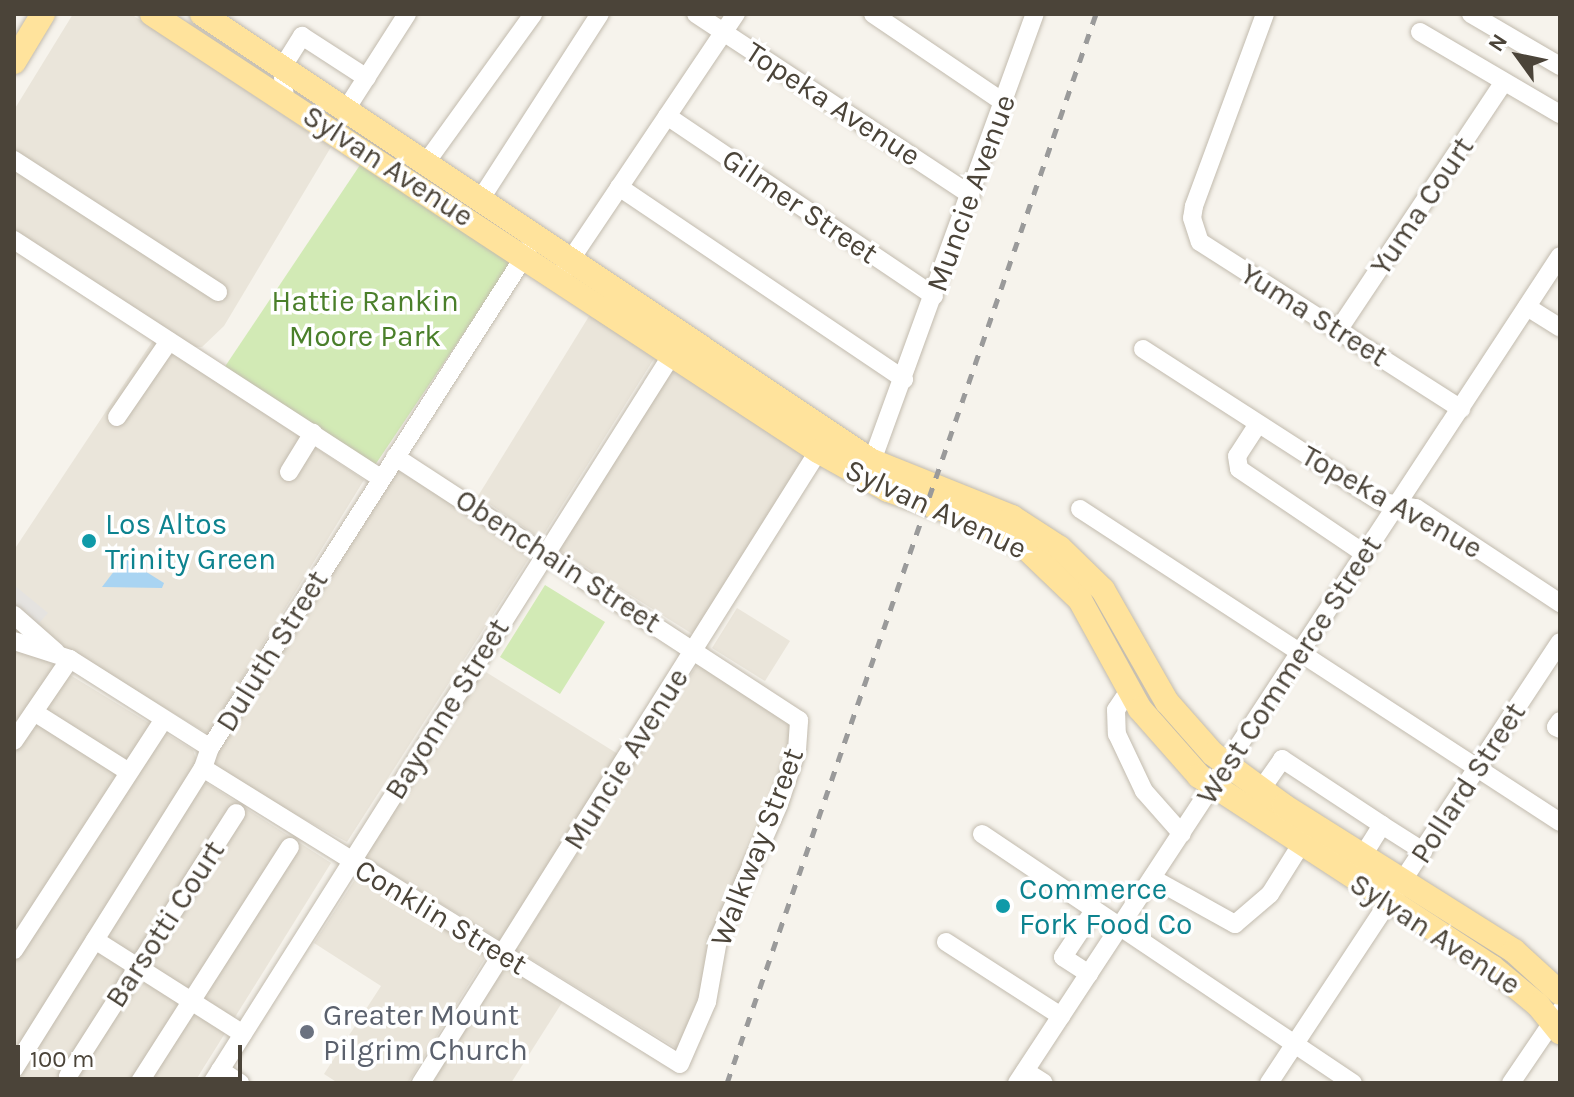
<!DOCTYPE html>
<style>
body{margin:0}
#map{position:relative;width:1574px;height:1097px;overflow:hidden;background:#f6f3ec;font-family:Karla,sans-serif}
div>[style]{position:absolute}
.residential>*{inset:0;background:#eae5da}
.green>*{inset:0;background:#d2eab5}
.parking>*{inset:0;background:#e5e3e0}
.water>*{inset:0;background:#a9d4f2}
.roads{filter:drop-shadow(0 0 2px #c2bbae) drop-shadow(0 0 2px #c2bbae)}
.minor>*{height:18px;margin:-9px;padding:0 9px;transform-origin:9px;border-radius:9px;background:#fff}
.major>*{height:24px;margin:-12px;padding:0 12px;transform-origin:12px;border-radius:12px;background:#ffe39c}
.rail>*{height:5px;margin-top:-2.5px;transform-origin:0;background:repeating-linear-gradient(90deg,#9a9a9a 0 10px,transparent 0 20px)}
.dots>*{width:22px;height:22px;translate:-50% -50%;box-sizing:border-box;border:4px solid #fff;border-radius:50%}
span{translate:-50% -50%;white-space:nowrap;text-align:center;line-height:1.15;-webkit-text-stroke:7px #fff;paint-order:stroke}
.street-label{font-size:30px;color:#4b4439}
.park-label{font-size:30px;color:#4a7f2a}
.culture-label{font-size:30px;color:#0d838f}
.left{translate:0 -50%;text-align:left}
.worship-label{font-size:30px;color:#5b616d}
.frame{position:absolute;inset:0;border:16px solid #4b4439;pointer-events:none}
.north{position:absolute;left:1478px;top:16px;width:80px;height:80px;-webkit-text-stroke:6px #fff;paint-order:stroke;rotate:303deg;font-size:22px;font-weight:700;line-height:32px;text-align:center;color:#4b4439}
.north::after{content:'';display:block;margin:auto;width:28px;height:36px;background:#4b4439;clip-path:polygon(50% 0,100% 100%,50% 72%,0 100%)}
.scale{position:absolute;left:16px;top:1045px;width:226px;height:36px;box-sizing:border-box;border:4px solid #4b4439;border-top:0;padding-left:10px;font-size:24px;line-height:28px;white-space:nowrap;color:#4b4439;-webkit-text-stroke:6px #fff;paint-order:stroke}
</style>
<div id="map">
<div class="residential">
<i style="clip-path:polygon(73px 14px,131px 14px,331px 147px,224px 326px,202px 347px,194px 347px,14px 230px,14px 110px)"></i>
<i style="clip-path:polygon(591px 313px,655px 357px,541px 539px,478px 496px)"></i>
<i style="clip-path:polygon(154px 339px,364px 480px,208px 734px,66px 648px,14px 633px,14px 550px)"></i>
<i style="clip-path:polygon(672px 369px,808px 455px,694px 635px,557px 549px)"></i>
<i style="clip-path:polygon(395px 468px,531px 555px,347px 842px,207px 767px)"></i>
<i style="clip-path:polygon(737px 608px,790px 641px,765px 681px,712px 648px)"></i>
<i style="clip-path:polygon(14px 649px,39px 656px,193px 750px,197px 761px,14px 1054px)"></i>
<i style="clip-path:polygon(700px 660px,798px 725px,681px 1051px,516px 950px)"></i>
<i style="clip-path:polygon(481px 669px,618px 754px,502px 941px,365px 857px)"></i>
<i style="clip-path:polygon(202px 780px,331px 863px,194px 1083px,14px 1083px)"></i>
<i style="clip-path:polygon(365px 877px,487px 955px,408px 1083px,338px 1083px,324px 1074px,381px 986px,314px 943px,356px 878px)"></i>
<i style="clip-path:polygon(506px 965px,563px 1001px,511px 1083px,438px 1083px,434px 1080px)"></i>
</div>
<div class="green">
<i style="clip-path:polygon(362px 162px,511px 263px,369px 474px,220px 374px)"></i>
<i style="clip-path:polygon(545px 585px,605px 622px,560px 694px,500px 657px)"></i>
</div>
<div class="parking">
<i style="clip-path:polygon(14px 585px,48px 613px,32px 631px,14px 615px)"></i>
</div>
<div class="water">
<i style="clip-path:polygon(124px 558px,164px 583px,162px 588px,102px 587px)"></i>
</div>
<div class="roads">
<div class="minor">
<i style="left:696px;top:14px;width:329px;rotate:33.4deg"></i>
<i style="left:873px;top:14px;width:157px;rotate:34.1deg"></i>
<i style="left:1265px;top:14px;width:205px;rotate:110.3deg"></i>
<i style="left:1194px;top:206px;width:12px;rotate:99deg"></i>
<i style="left:1192px;top:218px;width:25px;rotate:72deg"></i>
<i style="left:1200px;top:242px;width:310px;rotate:32.6deg"></i>
<i style="left:1471px;top:14px;width:103px;rotate:30.3deg"></i>
<i style="left:1420px;top:32px;width:162px;rotate:30.4deg"></i>
<i style="left:285px;top:100px;width:32px;rotate:-95deg"></i>
<i style="left:282px;top:68px;width:38px;rotate:-58deg"></i>
<i style="left:302px;top:36px;width:77px;rotate:32.9deg"></i>
<i style="left:345px;top:111px;width:115px;rotate:-57.4deg"></i>
<i style="left:667px;top:116px;width:322px;rotate:34deg"></i>
<i style="left:14px;top:160px;width:243px;rotate:32.9deg"></i>
<i style="left:425px;top:164px;width:185px;rotate:-54.2deg"></i>
<i style="left:619px;top:187px;width:344px;rotate:34deg"></i>
<i style="left:480px;top:200px;width:221px;rotate:-57.2deg"></i>
<i style="left:14px;top:240px;width:437px;rotate:33deg"></i>
<i style="left:563px;top:271px;width:310px;rotate:-56.1deg"></i>
<i style="left:1527px;top:307px;width:39px;rotate:32deg"></i>
<i style="left:1339px;top:329px;width:297px;rotate:-56.3deg"></i>
<i style="left:1143px;top:349px;width:281px;rotate:32.8deg"></i>
<i style="left:1379px;top:501px;width:38px;rotate:11deg"></i>
<i style="left:1416px;top:508px;width:173px;rotate:33.4deg"></i>
<i style="left:117px;top:417px;width:92px;rotate:-55.6deg"></i>
<i style="left:1258px;top:424px;width:38px;rotate:123deg"></i>
<i style="left:1237px;top:456px;width:13px;rotate:81deg"></i>
<i style="left:1239px;top:469px;width:152px;rotate:34deg"></i>
<i style="left:872px;top:461px;width:476px;rotate:-70deg"></i>
<i style="left:289px;top:472px;width:46px;rotate:-58.4deg"></i>
<i style="left:1080px;top:509px;width:573px;rotate:33.11deg"></i>
<i style="left:14px;top:615px;width:56px;rotate:41.4deg"></i>
<i style="left:14px;top:641px;width:59px;rotate:17.8deg"></i>
<i style="left:70px;top:659px;width:166px;rotate:32.4deg"></i>
<i style="left:1130px;top:689px;width:25px;rotate:124deg"></i>
<i style="left:1116px;top:710px;width:24px;rotate:88deg"></i>
<i style="left:1117px;top:734px;width:63px;rotate:64.7deg"></i>
<i style="left:1144px;top:791px;width:57px;rotate:48.5deg"></i>
<i style="left:34px;top:712px;width:112px;rotate:32.3deg"></i>
<i style="left:1560px;top:721px;width:7px;rotate:124deg"></i>
<i style="left:1556px;top:727px;width:4px;rotate:27deg"></i>
<i style="left:14px;top:741px;width:99px;rotate:-55.7deg"></i>
<i style="left:203px;top:768px;width:561px;rotate:31.82deg"></i>
<i style="left:680px;top:1064px;width:68px;rotate:-66.5deg"></i>
<i style="left:707px;top:1002px;width:63px;rotate:-79.9deg"></i>
<i style="left:718px;top:940px;width:149px;rotate:-65.8deg"></i>
<i style="left:779px;top:804px;width:57px;rotate:-71.6deg"></i>
<i style="left:797px;top:750px;width:30px;rotate:-86deg"></i>
<i style="left:799px;top:720px;width:482px;rotate:-146.9deg"></i>
<i style="left:1260px;top:791px;width:39px;rotate:-55deg"></i>
<i style="left:1282px;top:759px;width:120px;rotate:33.4deg"></i>
<i style="left:1382px;top:825px;width:34px;rotate:122deg"></i>
<i style="left:1382px;top:825px;width:49px;rotate:32.4deg"></i>
<i style="left:982px;top:834px;width:447px;rotate:33.9deg"></i>
<i style="left:1152px;top:878px;width:95px;rotate:29deg"></i>
<i style="left:1235px;top:924px;width:46px;rotate:-40.6deg"></i>
<i style="left:1270px;top:894px;width:57px;rotate:-58deg"></i>
<i style="left:95px;top:940px;width:175px;rotate:32.4deg"></i>
<i style="left:946px;top:942px;width:137px;rotate:32.8deg"></i>
<i style="left:14px;top:950px;width:275px;rotate:-57deg"></i>
<i style="left:1089px;top:974px;width:31px;rotate:-147deg"></i>
<i style="left:1063px;top:957px;width:54px;rotate:-56.3deg"></i>
<i style="left:14px;top:1069px;width:355px;rotate:-57.9deg"></i>
<i style="left:203px;top:768px;width:21px;rotate:-71deg"></i>
<i style="left:210px;top:748px;width:592px;rotate:-57.41deg"></i>
<i style="left:220px;top:1070px;width:24px;rotate:33deg"></i>
<i style="left:1025px;top:1071px;width:22px;rotate:32deg"></i>
<i style="left:68px;top:1076px;width:312px;rotate:-57.4deg"></i>
<i style="left:139px;top:1083px;width:280px;rotate:-57.4deg"></i>
<i style="left:212px;top:1083px;width:873px;rotate:-57.73deg"></i>
<i style="left:421px;top:1083px;width:757px;rotate:-57.84deg"></i>
<i style="left:1017px;top:1083px;width:989px;rotate:-56.71deg"></i>
<i style="left:1269px;top:1083px;width:528px;rotate:-56.58deg"></i>
<i style="left:1511px;top:1083px;width:87px;rotate:-55.8deg"></i>
</div>
<div class="major">
<i style="left:152px;top:14px;width:797px;rotate:33.27deg"></i>
<i style="left:818px;top:451px;width:80px;rotate:29.1deg"></i>
<i style="left:888px;top:490px;width:84px;rotate:19.5deg"></i>
<i style="left:967px;top:518px;width:65px;rotate:26.6deg"></i>
<i style="left:1025px;top:547px;width:76px;rotate:43.9deg"></i>
<i style="left:1080px;top:600px;width:124px;rotate:61.2deg"></i>
<i style="left:1140px;top:709px;width:89px;rotate:48.6deg"></i>
<i style="left:1199px;top:776px;width:350px;rotate:33.1deg"></i>
<i style="left:1492px;top:967px;width:60px;rotate:39.6deg"></i>
<i style="left:1538px;top:1005px;width:35px;rotate:51deg"></i>
<i style="left:202px;top:14px;width:805px;rotate:33.71deg"></i>
<i style="left:872px;top:461px;width:151px;rotate:21.8deg"></i>
<i style="left:1012px;top:517px;width:57px;rotate:32.9deg"></i>
<i style="left:1060px;top:548px;width:60px;rotate:44.3deg"></i>
<i style="left:1103px;top:590px;width:129px;rotate:60.3deg"></i>
<i style="left:1167px;top:702px;width:69px;rotate:48.5deg"></i>
<i style="left:1213px;top:754px;width:88px;rotate:36.2deg"></i>
<i style="left:1284px;top:806px;width:272px;rotate:32.2deg"></i>
<i style="left:1514px;top:951px;width:62px;rotate:42.4deg"></i>
<i style="left:14px;top:62px;width:56px;rotate:-58.9deg"></i>
</div>
</div>
<div class="rail">
<i style="left:727px;top:1083px;width:1131px;rotate:-70.96deg"></i>
</div>
<div class="dots">
<i style="left:89px;top:541px;background:#0f9aa8"></i>
<i style="left:1003px;top:906px;background:#0f9aa8"></i>
<i style="left:307px;top:1032px;background:#6b7280"></i>
</div>
<div class="street-label">
<span style="left:833px;top:104px;rotate:33deg">Topeka Avenue</span>
<span style="left:388px;top:166px;rotate:33deg">Sylvan Avenue</span>
<span style="left:971px;top:193px;rotate:-70deg">Muncie Avenue</span>
<span style="left:800px;top:206px;rotate:34deg">Gilmer Street</span>
<span style="left:1422px;top:206px;rotate:-56deg">Yuma Court</span>
<span style="left:1314px;top:315px;rotate:32deg">Yuma Street</span>
<span style="left:1392px;top:502px;rotate:29deg">Topeka Avenue</span>
<span style="left:936px;top:509px;rotate:25deg">Sylvan Avenue</span>
<span style="left:558px;top:561px;rotate:33deg">Obenchain Street</span>
<span style="left:272px;top:651px;rotate:-58deg">Duluth Street</span>
<span style="left:1289px;top:670px;rotate:-57deg">West Commerce Street</span>
<span style="left:447px;top:709px;rotate:-58deg">Bayonne Street</span>
<span style="left:626px;top:759px;rotate:-58deg">Muncie Avenue</span>
<span style="left:1468px;top:783px;rotate:-57deg">Pollard Street</span>
<span style="left:757px;top:847px;rotate:-69deg">Walkway Street</span>
<span style="left:441px;top:917px;rotate:31deg">Conklin Street</span>
<span style="left:165px;top:924px;rotate:-57deg">Barsotti Court</span>
<span style="left:1435px;top:934px;rotate:33deg">Sylvan Avenue</span>
</div>
<div class="park-label">
<span style="left:365px;top:318px">Hattie Rankin<br>Moore Park</span>
</div>
<div class="culture-label">
<span class="left" style="left:105px;top:541px">Los Altos<br>Trinity Green</span>
<span class="left" style="left:1019px;top:906px">Commerce<br>Fork Food Co</span>
</div>
<div class="worship-label">
<span class="left" style="left:323px;top:1032px">Greater Mount<br>Pilgrim Church</span>
</div>
<div class="frame"></div>
<div class="north">N</div>
<div class="scale">100 m</div>
</div>
